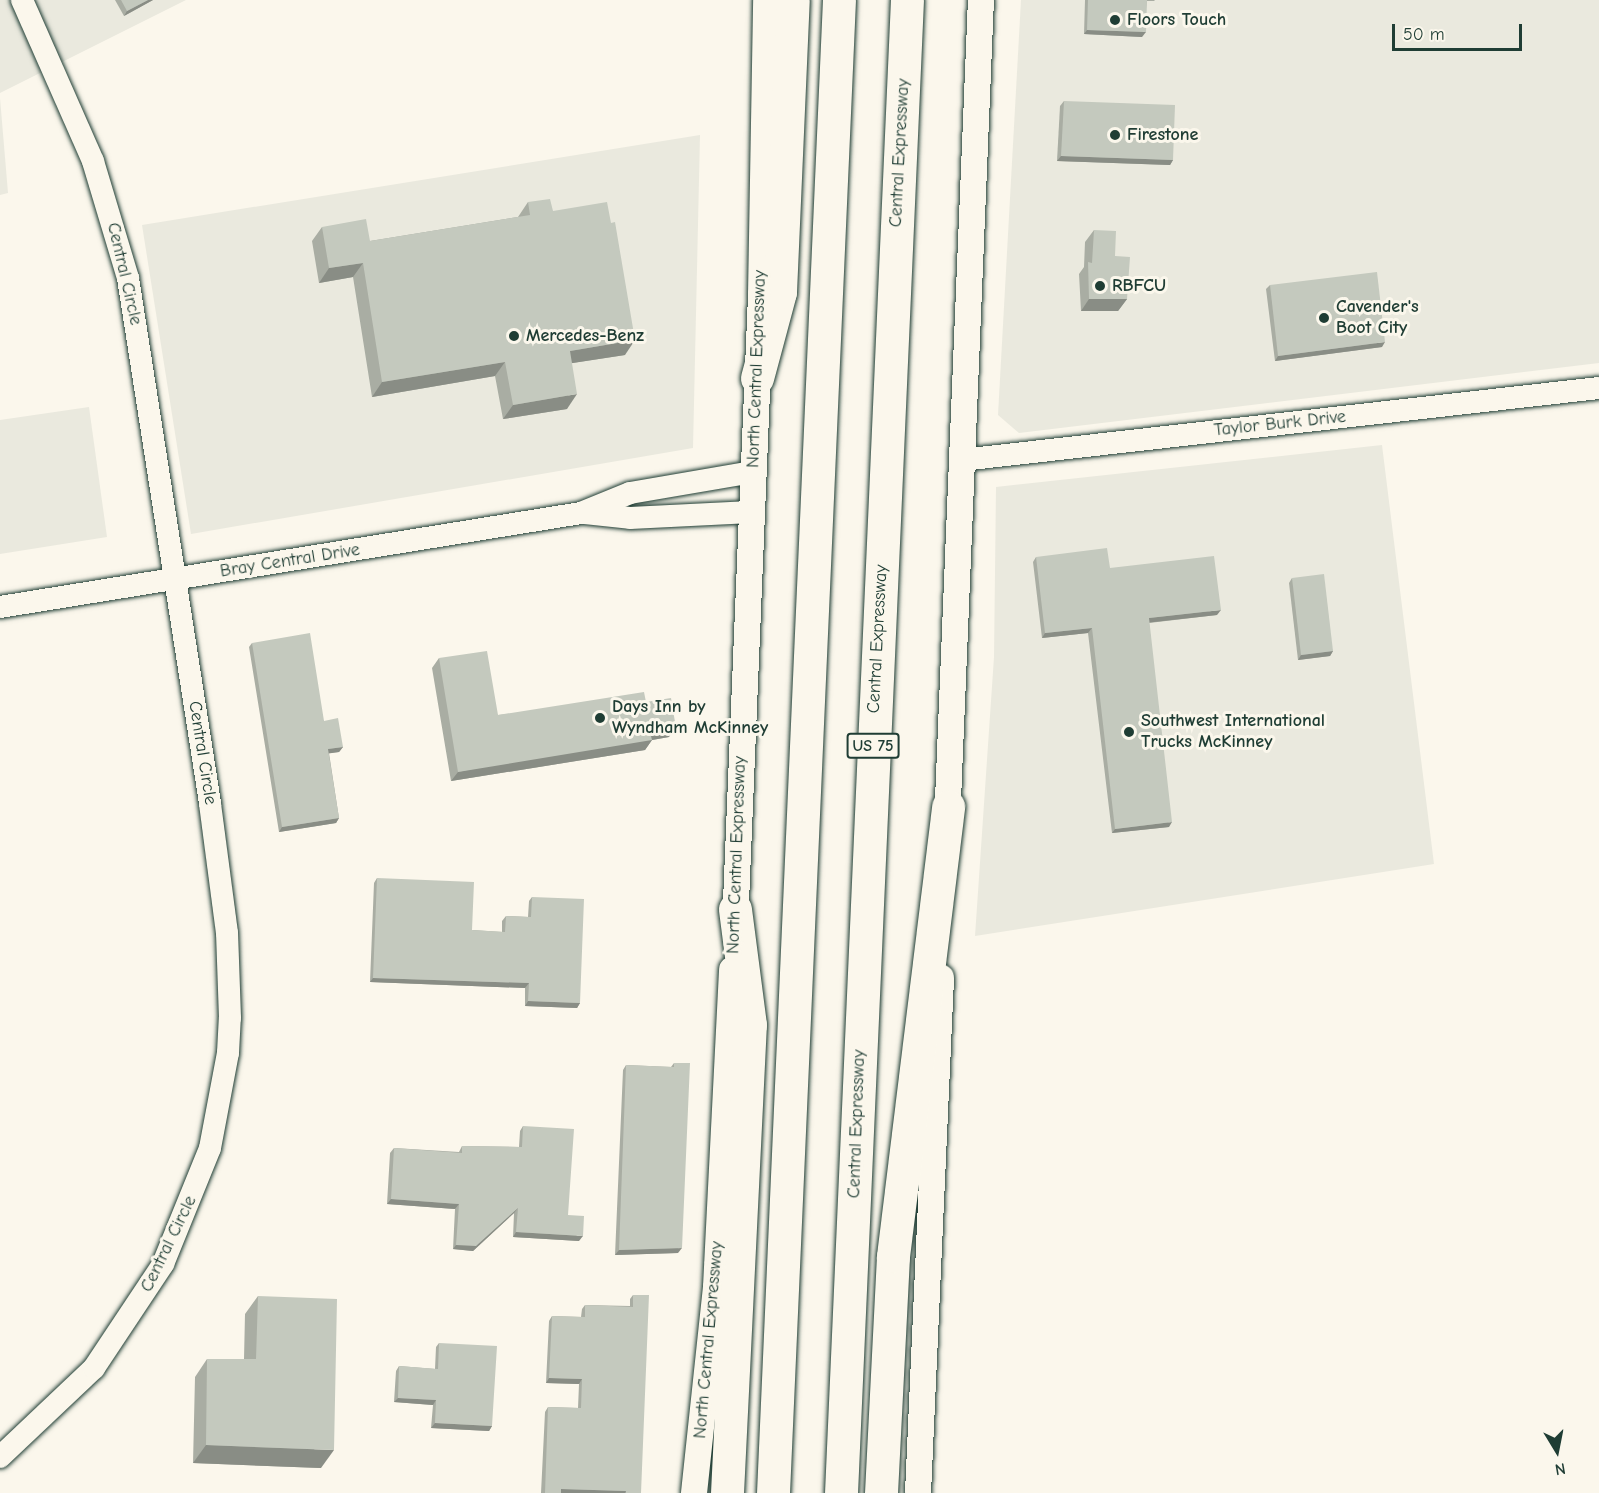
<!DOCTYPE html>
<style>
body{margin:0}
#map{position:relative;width:1599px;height:1493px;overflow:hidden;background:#fbf7ec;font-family:"Comic Neue",sans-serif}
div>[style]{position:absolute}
.built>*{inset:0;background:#eae9de}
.roads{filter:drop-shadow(0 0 2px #1f3d34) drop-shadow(0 0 2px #1f3d34)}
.tertiary>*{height:22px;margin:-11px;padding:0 11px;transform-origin:11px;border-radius:11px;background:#fbf7ec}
.secondary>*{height:26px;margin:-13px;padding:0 13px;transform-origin:13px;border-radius:13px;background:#fbf7ec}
.motorway>*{height:33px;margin:-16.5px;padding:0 16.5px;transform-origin:16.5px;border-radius:16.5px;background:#fbf7ec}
.wall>*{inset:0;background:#a9ada3}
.shaded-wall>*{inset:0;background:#898d85}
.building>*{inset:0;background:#c4c9be}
.dots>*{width:16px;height:16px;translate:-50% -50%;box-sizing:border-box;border:3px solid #fbf7ec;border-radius:50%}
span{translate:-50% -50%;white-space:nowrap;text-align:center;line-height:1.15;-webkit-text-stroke:6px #fbf7ec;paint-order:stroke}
.shield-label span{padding:2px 4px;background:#fbf7ec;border:2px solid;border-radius:4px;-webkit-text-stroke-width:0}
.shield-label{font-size:16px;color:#1f3d34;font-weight:700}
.poi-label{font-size:18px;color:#1f3d34;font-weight:700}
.left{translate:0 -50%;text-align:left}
.street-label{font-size:18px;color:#1f3d34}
.north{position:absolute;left:1527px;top:1421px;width:60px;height:60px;-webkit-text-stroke:4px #fbf7ec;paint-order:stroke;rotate:170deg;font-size:16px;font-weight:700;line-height:24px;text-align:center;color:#1f3d34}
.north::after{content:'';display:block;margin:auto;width:21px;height:27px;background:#1f3d34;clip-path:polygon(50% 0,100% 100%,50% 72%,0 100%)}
.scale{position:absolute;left:1392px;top:24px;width:130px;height:27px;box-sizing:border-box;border:3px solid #1f3d34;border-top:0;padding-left:8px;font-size:18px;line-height:21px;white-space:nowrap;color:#1f3d34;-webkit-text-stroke:4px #fbf7ec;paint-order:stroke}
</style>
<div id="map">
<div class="built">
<i style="clip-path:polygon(0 0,186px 0,0 93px)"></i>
<i style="clip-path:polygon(1021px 0,1599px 0,1599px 363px,1019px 433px,998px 415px)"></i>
<i style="clip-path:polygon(0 98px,8px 193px,0 195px)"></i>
<i style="clip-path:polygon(700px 135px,693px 448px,191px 534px,142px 225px)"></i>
<i style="clip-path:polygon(89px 407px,107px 537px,0 554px,0 420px)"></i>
<i style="clip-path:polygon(1382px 445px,1434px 864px,975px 936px,994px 657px,996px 487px)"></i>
</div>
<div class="roads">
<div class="tertiary">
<i style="left:962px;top:460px;width:641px;rotate:-6.45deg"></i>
<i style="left:585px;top:513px;width:45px;rotate:6.3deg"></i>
<i style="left:630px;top:518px;width:121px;rotate:-2.8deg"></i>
<i style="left:0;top:607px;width:589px;rotate:-9.19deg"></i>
<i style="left:581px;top:513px;width:53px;rotate:-22.2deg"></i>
<i style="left:630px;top:493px;width:125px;rotate:-9.7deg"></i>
<i style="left:0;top:1457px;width:129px;rotate:-43.4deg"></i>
<i style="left:94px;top:1368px;width:125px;rotate:-56.4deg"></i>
<i style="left:163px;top:1264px;width:125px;rotate:-67.9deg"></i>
<i style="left:210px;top:1148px;width:97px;rotate:-79.3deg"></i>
<i style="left:228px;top:1053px;width:35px;rotate:-87deg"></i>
<i style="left:230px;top:1018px;width:85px;rotate:-92deg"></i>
<i style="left:227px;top:933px;width:131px;rotate:-97.5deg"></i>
<i style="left:210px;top:803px;width:531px;rotate:-98.88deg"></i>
<i style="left:128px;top:278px;width:122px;rotate:-106.7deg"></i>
<i style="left:93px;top:161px;width:176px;rotate:-113.8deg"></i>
</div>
<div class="secondary">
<i style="left:947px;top:824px;width:825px;rotate:-87.64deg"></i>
<i style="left:735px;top:926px;width:632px;rotate:-87.64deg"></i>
<i style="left:761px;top:295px;width:295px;rotate:-89deg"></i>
<i style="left:694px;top:1493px;width:207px;rotate:-83.9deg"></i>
<i style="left:716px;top:1287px;width:318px;rotate:-87.1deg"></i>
<i style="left:918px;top:1493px;width:516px;rotate:-87.44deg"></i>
</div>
<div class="motorway">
<i style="left:757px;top:378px;width:89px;rotate:-75deg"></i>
<i style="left:780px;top:292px;width:292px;rotate:-87.5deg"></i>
<i style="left:727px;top:1493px;width:469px;rotate:-87.2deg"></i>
<i style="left:750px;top:1025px;width:117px;rotate:-97.4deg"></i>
<i style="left:773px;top:1493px;width:1494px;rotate:-87.47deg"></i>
<i style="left:841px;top:1493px;width:1494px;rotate:-87.47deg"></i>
<i style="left:881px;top:1493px;width:237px;rotate:-87.1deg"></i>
<i style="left:893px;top:1256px;width:453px;rotate:-83deg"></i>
</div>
</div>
<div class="wall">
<i style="clip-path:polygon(115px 0,153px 0,124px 16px)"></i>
<i style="clip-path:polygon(1085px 0,1155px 0,1154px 1px,1147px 1px,1142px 37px,1084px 34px)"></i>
<i style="clip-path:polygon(1064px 101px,1173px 160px,1170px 165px,1057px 161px,1060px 106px)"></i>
<i style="clip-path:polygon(528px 202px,553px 211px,625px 355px,572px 363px,567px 409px,503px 419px,495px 376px,372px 397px,353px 277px,319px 283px,312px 241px,322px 227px,370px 241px,518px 217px)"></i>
<i style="clip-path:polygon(1094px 230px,1115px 256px,1127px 299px,1118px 311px,1081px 311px,1079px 274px,1084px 267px,1085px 242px)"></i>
<i style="clip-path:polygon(1270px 285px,1382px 347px,1275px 361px,1266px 289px)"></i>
<i style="clip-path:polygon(1036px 557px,1110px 568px,1217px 615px,1149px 623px,1169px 827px,1112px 833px,1088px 633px,1042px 638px,1033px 562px)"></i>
<i style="clip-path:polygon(1292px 578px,1333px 651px,1330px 656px,1298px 660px,1289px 583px)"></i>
<i style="clip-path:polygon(252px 643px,324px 721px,343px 747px,339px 752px,329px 753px,339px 818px,336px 823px,279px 832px,249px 647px)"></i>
<i style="clip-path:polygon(439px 658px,498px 715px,646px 702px,669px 737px,652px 740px,645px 750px,451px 781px,432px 668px)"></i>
<i style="clip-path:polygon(377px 878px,472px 930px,502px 932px,502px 921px,506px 916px,528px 917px,529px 901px,532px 897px,580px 1003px,577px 1008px,525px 1006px,525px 988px,370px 982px,374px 883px)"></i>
<i style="clip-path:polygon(674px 1063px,678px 1253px,615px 1255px,623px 1070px,626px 1065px,671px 1067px)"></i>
<i style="clip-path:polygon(523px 1126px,568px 1215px,579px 1241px,513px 1237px,514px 1213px,473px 1251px,453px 1249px,455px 1209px,387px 1204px,390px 1153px,394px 1148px,459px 1152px,462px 1146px,519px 1147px,520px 1131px)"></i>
<i style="clip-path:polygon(633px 1295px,641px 1493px,541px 1493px,545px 1412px,548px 1407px,578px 1408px,579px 1384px,546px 1383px,549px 1321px,552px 1316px,581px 1317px,582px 1309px,585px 1305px,630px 1306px,630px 1299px)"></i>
<i style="clip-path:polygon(258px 1296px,321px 1468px,193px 1463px,195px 1377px,207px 1359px,244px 1359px,245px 1314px)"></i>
<i style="clip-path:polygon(439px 1343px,492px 1426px,489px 1431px,431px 1428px,433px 1405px,394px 1402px,396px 1371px,399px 1366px,435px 1369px,436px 1347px)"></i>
</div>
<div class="shaded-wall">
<i style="clip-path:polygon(148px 0,153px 0,124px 16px,127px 11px)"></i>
<i style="clip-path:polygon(1087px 30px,1146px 32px,1142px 37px,1084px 34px)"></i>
<i style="clip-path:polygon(1061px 156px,1173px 160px,1170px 165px,1057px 161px)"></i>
<i style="clip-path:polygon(363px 263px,353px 277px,319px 283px,329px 268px)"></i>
<i style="clip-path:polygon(1089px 299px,1127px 299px,1118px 311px,1081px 311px)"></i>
<i style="clip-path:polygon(635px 340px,625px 355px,560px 365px,570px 351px)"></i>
<i style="clip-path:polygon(1385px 342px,1382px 347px,1275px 361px,1278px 356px)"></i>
<i style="clip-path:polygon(505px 362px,495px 376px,372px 397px,382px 382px)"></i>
<i style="clip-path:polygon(577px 394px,567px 409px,503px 419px,513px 405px)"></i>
<i style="clip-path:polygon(1221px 610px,1217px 615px,1145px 623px,1149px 618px)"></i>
<i style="clip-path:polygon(1092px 628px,1088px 633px,1042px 638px,1045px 633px)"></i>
<i style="clip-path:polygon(1333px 651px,1330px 656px,1298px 660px,1301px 655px)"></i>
<i style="clip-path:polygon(676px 728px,669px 737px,652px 740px,645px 750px,451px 781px,458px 772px,650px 732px)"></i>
<i style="clip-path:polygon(343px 747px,339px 752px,325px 754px,328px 749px)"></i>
<i style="clip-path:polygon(339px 818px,336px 823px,279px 832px,282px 827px)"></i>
<i style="clip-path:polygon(1172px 822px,1169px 827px,1112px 833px,1115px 829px)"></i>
<i style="clip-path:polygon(373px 978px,529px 983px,525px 988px,370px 982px)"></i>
<i style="clip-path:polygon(528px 1001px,580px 1003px,577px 1008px,525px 1006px)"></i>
<i style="clip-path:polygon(391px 1199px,459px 1204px,455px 1209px,387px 1204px)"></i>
<i style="clip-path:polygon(518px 1208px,514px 1213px,473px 1251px,453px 1249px,456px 1245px)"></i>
<i style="clip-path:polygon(516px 1232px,583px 1236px,579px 1241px,513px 1237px)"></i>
<i style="clip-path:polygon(682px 1248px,678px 1253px,615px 1255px,619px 1250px)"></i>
<i style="clip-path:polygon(549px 1378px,582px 1379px,579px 1384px,546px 1383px)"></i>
<i style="clip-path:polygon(398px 1398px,436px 1400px,433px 1405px,394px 1402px)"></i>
<i style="clip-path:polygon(435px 1423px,492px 1426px,489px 1431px,431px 1428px)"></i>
<i style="clip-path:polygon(206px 1445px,334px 1450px,321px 1468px,193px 1463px)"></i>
<i style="clip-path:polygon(561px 1489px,626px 1491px,625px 1493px,558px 1493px)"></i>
</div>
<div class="building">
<i style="clip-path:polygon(121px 0,148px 0,127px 11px)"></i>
<i style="clip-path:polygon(1088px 0,1147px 0,1146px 32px,1087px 30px)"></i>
<i style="clip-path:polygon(1064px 101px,1175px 105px,1173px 160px,1061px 156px)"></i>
<i style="clip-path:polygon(550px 199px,553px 211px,607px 202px,611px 223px,615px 222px,635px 340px,570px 351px,577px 394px,513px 405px,505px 362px,382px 382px,363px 263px,329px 268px,322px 227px,366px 219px,370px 241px,530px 215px,528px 202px)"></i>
<i style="clip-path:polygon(1094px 230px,1116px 231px,1115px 256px,1130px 257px,1127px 299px,1089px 299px,1088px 262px,1092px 263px)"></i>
<i style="clip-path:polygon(1377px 272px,1385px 342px,1278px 356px,1270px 285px)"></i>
<i style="clip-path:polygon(1107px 548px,1110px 568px,1214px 556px,1221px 610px,1149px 618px,1172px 822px,1115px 829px,1092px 628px,1045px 633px,1036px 557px)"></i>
<i style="clip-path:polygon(1324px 574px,1333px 651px,1301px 655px,1292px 578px)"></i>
<i style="clip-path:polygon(310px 633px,324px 721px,338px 718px,343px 747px,328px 749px,339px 818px,282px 827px,252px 643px)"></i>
<i style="clip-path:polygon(487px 651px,498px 715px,644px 692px,646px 702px,671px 698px,676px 728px,650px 732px,652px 740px,458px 772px,439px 658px)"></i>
<i style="clip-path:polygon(377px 878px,474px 882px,472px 930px,505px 932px,506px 916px,531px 917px,532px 897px,584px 899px,580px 1003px,528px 1001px,529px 983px,373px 978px)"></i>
<i style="clip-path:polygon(674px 1063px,690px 1063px,682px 1248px,619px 1250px,626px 1065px,674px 1067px)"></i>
<i style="clip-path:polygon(523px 1126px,574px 1129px,568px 1215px,584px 1216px,583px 1236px,516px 1232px,518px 1208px,476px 1246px,456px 1245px,459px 1204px,391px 1199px,394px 1148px,462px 1153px,462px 1146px,522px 1147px)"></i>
<i style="clip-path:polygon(633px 1295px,649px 1295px,641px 1493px,626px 1493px,626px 1491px,561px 1489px,561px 1493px,545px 1493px,548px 1407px,581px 1408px,582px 1379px,549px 1378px,552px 1316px,585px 1317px,585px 1305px,633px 1307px)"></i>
<i style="clip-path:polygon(258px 1296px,337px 1299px,334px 1450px,206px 1445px,207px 1359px,256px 1359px)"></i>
<i style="clip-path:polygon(439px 1343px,497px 1346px,492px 1426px,435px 1423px,436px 1400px,398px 1398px,399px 1366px,438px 1369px)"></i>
</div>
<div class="dots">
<i style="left:1115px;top:20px;background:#1f3d34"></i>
<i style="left:1115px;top:135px;background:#1f3d34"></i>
<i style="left:1100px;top:286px;background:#1f3d34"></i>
<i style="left:1324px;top:318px;background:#1f3d34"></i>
<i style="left:514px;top:336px;background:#1f3d34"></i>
<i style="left:600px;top:718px;background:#1f3d34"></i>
<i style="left:1129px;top:732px;background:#1f3d34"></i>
</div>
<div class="shield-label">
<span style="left:873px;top:746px">US 75</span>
</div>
<div class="poi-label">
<span class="left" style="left:1127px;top:20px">Floors Touch</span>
<span class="left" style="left:1127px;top:135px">Firestone</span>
<span class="left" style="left:1112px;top:286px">RBFCU</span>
<span class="left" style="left:1336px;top:318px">Cavender's<br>Boot City</span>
<span class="left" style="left:526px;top:336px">Mercedes-Benz</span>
<span class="left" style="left:612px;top:718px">Days Inn by<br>Wyndham McKinney</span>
<span class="left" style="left:1141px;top:732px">Southwest International<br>Trucks McKinney</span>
</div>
<div class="street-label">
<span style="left:900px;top:153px;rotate:-87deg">Central Expressway</span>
<span style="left:124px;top:274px;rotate:77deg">Central Circle</span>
<span style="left:757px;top:369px;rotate:-88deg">North Central Expressway</span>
<span style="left:1280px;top:424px;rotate:-6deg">Taylor Burk Drive</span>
<span style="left:290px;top:561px;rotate:-9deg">Bray Central Drive</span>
<span style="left:878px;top:639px;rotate:-87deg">Central Expressway</span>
<span style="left:202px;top:753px;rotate:81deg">Central Circle</span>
<span style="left:737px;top:855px;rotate:-88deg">North Central Expressway</span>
<span style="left:857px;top:1124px;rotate:-88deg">Central Expressway</span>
<span style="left:169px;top:1244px;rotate:-64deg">Central Circle</span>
<span style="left:709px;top:1340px;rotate:-85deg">North Central Expressway</span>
</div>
<div class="north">N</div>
<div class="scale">50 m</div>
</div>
